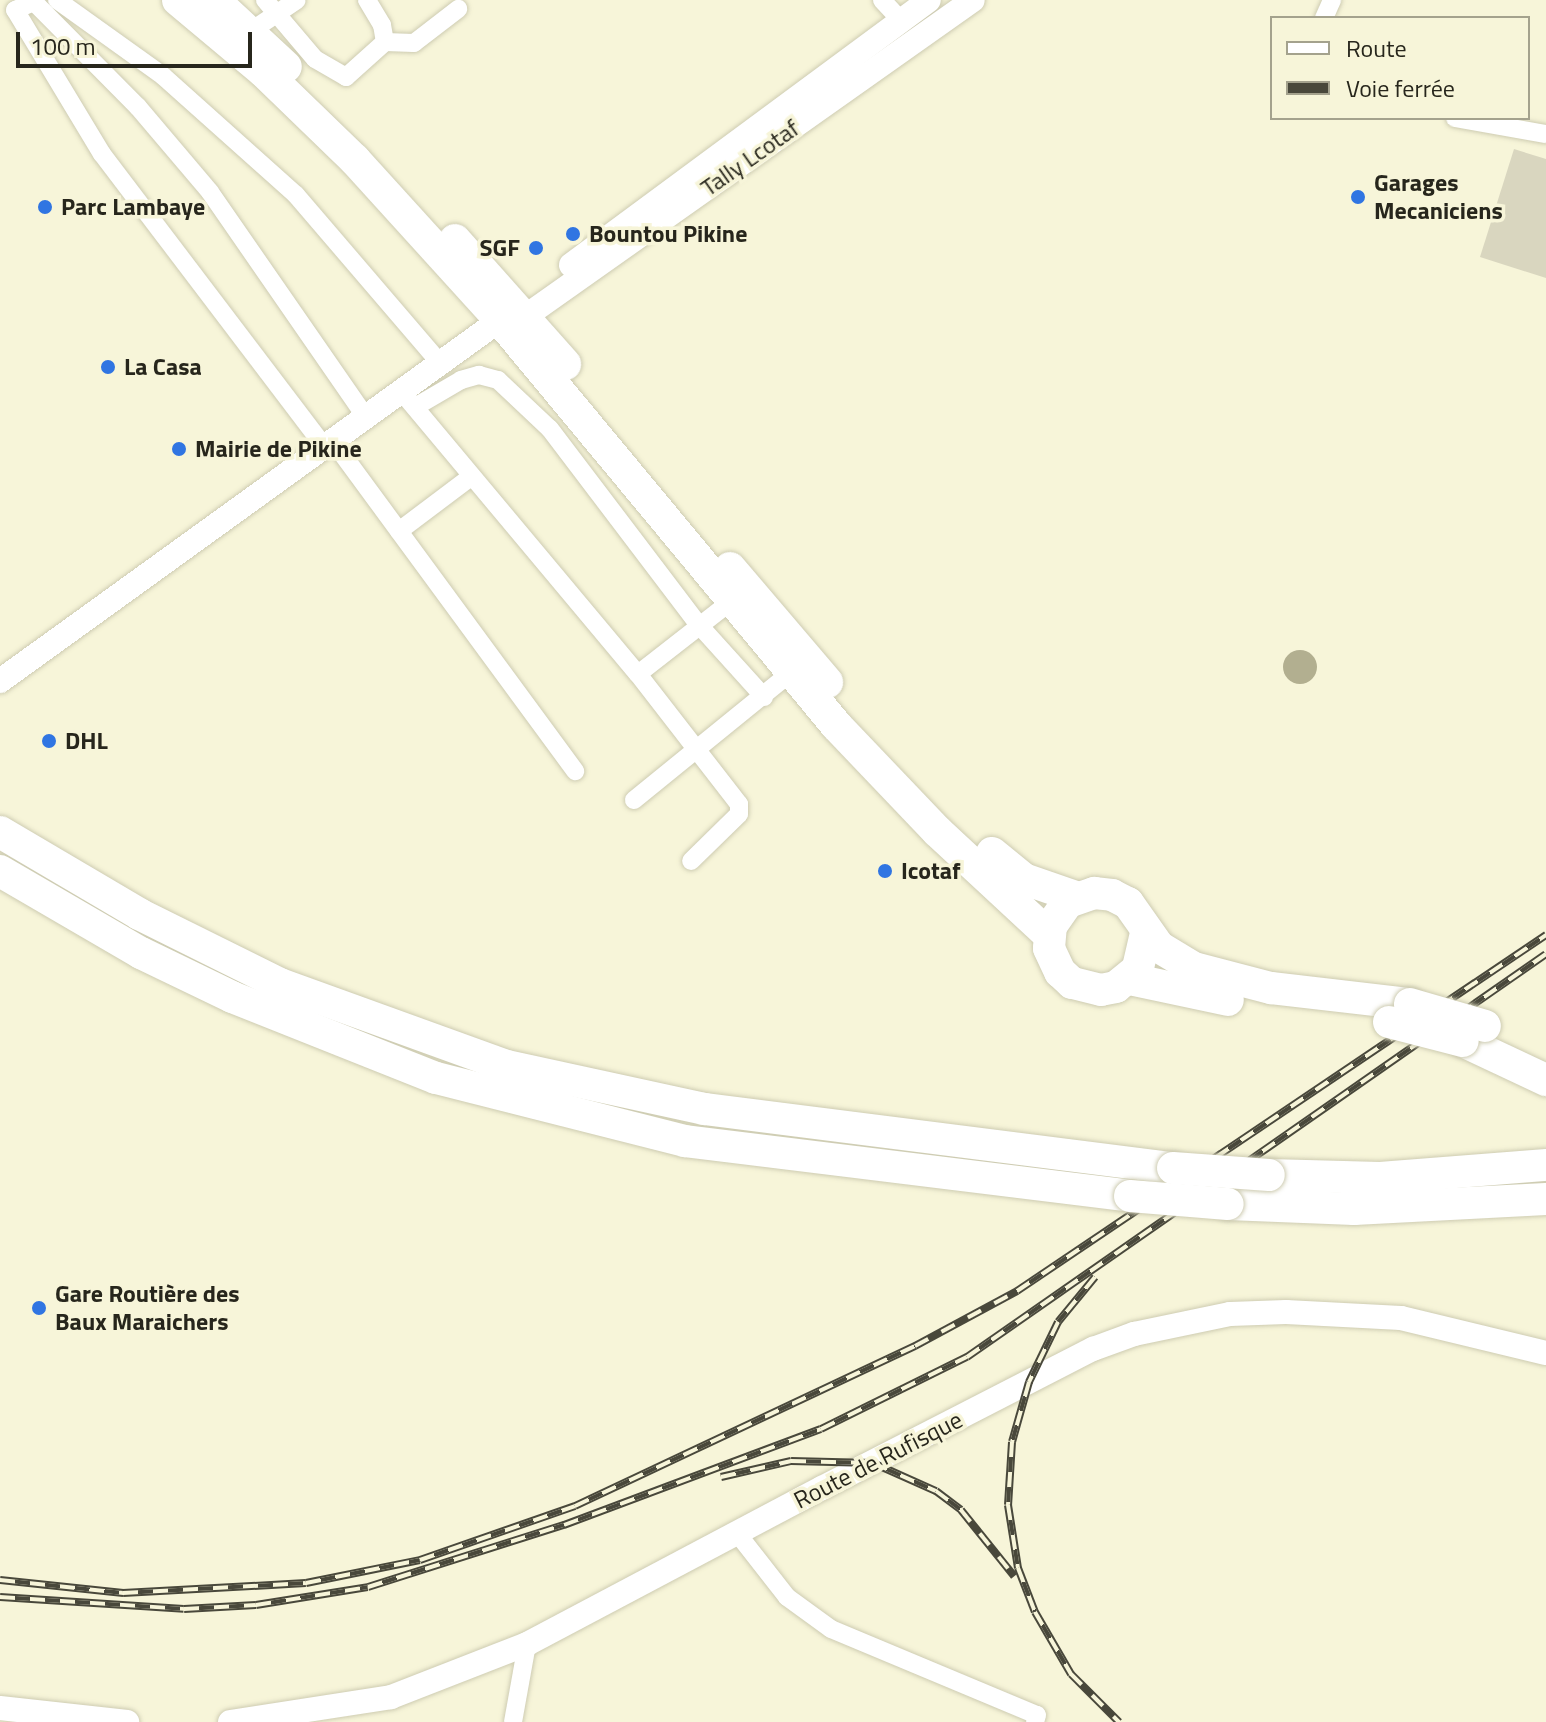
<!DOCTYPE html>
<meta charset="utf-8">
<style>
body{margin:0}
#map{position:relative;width:1546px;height:1722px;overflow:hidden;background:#f7f5d9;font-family:"Titillium Web",sans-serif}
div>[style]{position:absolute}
.green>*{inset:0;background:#d9d6bf}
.water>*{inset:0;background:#b2af90}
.round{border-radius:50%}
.roads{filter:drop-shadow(0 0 2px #ceccb2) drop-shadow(0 0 2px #ceccb2)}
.street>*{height:18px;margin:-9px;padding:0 9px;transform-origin:9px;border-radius:9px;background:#fff}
.secondary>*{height:24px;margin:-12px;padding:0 12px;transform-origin:12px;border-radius:12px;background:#fff}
.highway>*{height:32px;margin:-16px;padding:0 16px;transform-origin:16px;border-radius:16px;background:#fff}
.rail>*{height:8px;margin-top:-4px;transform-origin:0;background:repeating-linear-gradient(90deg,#f7f5d9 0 15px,#49483b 0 30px);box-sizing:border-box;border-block:2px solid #49483b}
.bridges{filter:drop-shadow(0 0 2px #ceccb2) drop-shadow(0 0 2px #ceccb2)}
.highway-bridge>*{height:32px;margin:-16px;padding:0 16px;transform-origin:16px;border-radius:16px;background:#fff}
.dots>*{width:22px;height:22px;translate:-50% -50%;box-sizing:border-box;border:4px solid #f7f5d9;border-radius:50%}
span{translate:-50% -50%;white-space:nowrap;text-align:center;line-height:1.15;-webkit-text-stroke:7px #f7f5d9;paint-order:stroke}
.street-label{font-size:24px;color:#27261c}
.poi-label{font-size:24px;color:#27261c;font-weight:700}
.left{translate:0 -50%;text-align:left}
.right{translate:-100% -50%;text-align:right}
.legend{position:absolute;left:1270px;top:16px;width:260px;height:104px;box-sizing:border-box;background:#f7f5d9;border:2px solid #a4a28d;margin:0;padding:10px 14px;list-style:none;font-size:24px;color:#27261c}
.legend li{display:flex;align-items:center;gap:16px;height:40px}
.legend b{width:40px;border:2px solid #a4a28d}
.scale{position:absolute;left:16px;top:32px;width:236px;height:36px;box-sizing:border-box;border:4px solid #27261c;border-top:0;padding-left:10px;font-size:24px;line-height:28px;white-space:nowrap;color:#27261c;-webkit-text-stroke:6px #f7f5d9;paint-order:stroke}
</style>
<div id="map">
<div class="green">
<i style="clip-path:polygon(1514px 149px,1546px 159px,1546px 278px,1480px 257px)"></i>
</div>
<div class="water">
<i class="round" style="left:1283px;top:650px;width:34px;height:34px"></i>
</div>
<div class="roads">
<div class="street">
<i style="left:57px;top:0;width:130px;rotate:35.6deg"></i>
<i style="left:163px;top:76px;width:178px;rotate:41.8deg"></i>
<i style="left:296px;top:195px;width:221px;rotate:49.4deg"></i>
<i style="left:265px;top:0;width:77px;rotate:49.7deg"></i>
<i style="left:315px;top:59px;width:36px;rotate:30deg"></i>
<i style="left:346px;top:77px;width:52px;rotate:-41.9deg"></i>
<i style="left:385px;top:42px;width:17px;rotate:-100deg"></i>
<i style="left:382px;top:25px;width:29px;rotate:-121deg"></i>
<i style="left:882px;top:0;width:26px;rotate:47deg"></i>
<i style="left:1324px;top:18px;width:20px;rotate:-66deg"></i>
<i style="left:251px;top:31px;width:55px;rotate:-34deg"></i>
<i style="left:385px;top:42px;width:29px;rotate:2deg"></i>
<i style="left:414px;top:43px;width:56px;rotate:-37.7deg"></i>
<i style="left:1455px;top:118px;width:92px;rotate:10deg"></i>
<i style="left:401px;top:391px;width:369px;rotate:50.1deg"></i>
<i style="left:638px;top:674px;width:165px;rotate:52.2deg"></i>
<i style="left:739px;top:804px;width:10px;rotate:90deg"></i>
<i style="left:739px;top:814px;width:67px;rotate:135.6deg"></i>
<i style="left:415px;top:407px;width:53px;rotate:-30.4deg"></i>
<i style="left:461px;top:380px;width:19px;rotate:-16deg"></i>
<i style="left:479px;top:375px;width:20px;rotate:15deg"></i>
<i style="left:498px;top:380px;width:71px;rotate:43.3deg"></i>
<i style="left:550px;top:429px;width:246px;rotate:52.8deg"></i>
<i style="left:699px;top:625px;width:97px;rotate:47.9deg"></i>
<i style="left:332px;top:440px;width:411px;rotate:53.7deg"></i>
<i style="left:323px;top:445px;width:365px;rotate:-127.2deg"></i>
<i style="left:102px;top:154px;width:168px;rotate:-121.1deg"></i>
<i style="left:15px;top:10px;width:21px;rotate:-23deg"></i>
<i style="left:34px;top:2px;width:148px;rotate:45.3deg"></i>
<i style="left:138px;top:107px;width:111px;rotate:49.7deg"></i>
<i style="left:210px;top:192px;width:274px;rotate:55.3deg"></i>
<i style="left:399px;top:531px;width:91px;rotate:-37deg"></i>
<i style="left:638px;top:674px;width:117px;rotate:-38deg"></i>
<i style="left:634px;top:800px;width:201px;rotate:-39.1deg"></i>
<i style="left:737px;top:1533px;width:81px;rotate:52deg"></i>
<i style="left:787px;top:1597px;width:54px;rotate:36deg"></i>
<i style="left:831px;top:1629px;width:223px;rotate:22.7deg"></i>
<i style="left:1037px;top:1715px;width:7px;rotate:106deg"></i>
<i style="left:513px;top:1722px;width:79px;rotate:-79.8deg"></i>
</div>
<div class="secondary">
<i style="left:571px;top:265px;width:445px;rotate:-36.5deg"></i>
<i style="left:526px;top:316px;width:547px;rotate:-35.26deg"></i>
<i style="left:0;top:681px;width:617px;rotate:-35.83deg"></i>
<i style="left:0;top:1708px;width:128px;rotate:6.3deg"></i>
<i style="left:230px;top:1722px;width:163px;rotate:-8.8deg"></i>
<i style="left:391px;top:1697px;width:146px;rotate:-21.3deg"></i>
<i style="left:527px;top:1644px;width:334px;rotate:-27.9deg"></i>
<i style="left:822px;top:1488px;width:305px;rotate:-27.2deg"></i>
<i style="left:1093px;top:1349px;width:44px;rotate:-20.1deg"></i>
<i style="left:1134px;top:1334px;width:98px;rotate:-11.8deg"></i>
<i style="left:1230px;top:1314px;width:56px;rotate:-2deg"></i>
<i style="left:1286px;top:1312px;width:115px;rotate:3deg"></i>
<i style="left:1401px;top:1318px;width:149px;rotate:13.6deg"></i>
</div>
<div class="highway">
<i style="left:178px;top:0;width:111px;rotate:39.9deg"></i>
<i style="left:263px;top:71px;width:128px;rotate:44.1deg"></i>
<i style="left:355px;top:160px;width:216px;rotate:47.8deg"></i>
<i style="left:500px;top:320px;width:526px;rotate:50.32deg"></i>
<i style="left:836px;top:725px;width:146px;rotate:46.4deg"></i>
<i style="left:937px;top:831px;width:153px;rotate:42.9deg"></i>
<i style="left:214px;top:0;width:98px;rotate:42.9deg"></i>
<i style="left:455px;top:240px;width:166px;rotate:48.4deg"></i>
<i style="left:730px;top:568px;width:150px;rotate:49.6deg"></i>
<i style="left:0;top:832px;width:161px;rotate:30.5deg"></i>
<i style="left:139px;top:914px;width:157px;rotate:26.4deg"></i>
<i style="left:280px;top:984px;width:241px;rotate:19.9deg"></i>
<i style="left:507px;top:1066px;width:202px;rotate:12.3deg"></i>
<i style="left:704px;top:1109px;width:473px;rotate:7.2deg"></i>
<i style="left:992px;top:853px;width:41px;rotate:39.1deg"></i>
<i style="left:1024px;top:879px;width:55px;rotate:19.1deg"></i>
<i style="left:0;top:871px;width:163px;rotate:30.2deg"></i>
<i style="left:141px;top:953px;width:101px;rotate:25.8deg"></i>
<i style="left:232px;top:997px;width:219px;rotate:21.7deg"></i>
<i style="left:436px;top:1078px;width:257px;rotate:14.2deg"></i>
<i style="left:685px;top:1141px;width:448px;rotate:7deg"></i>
<i style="left:1146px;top:933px;width:37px;rotate:103deg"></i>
<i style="left:1138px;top:969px;width:28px;rotate:141deg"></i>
<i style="left:1116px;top:987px;width:15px;rotate:169deg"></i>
<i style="left:1101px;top:990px;width:30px;rotate:-166deg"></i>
<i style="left:1072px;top:983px;width:16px;rotate:-137deg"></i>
<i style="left:1060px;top:972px;width:26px;rotate:-115deg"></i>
<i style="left:1049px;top:948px;width:22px;rotate:-85deg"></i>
<i style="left:1051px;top:926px;width:29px;rotate:-55deg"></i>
<i style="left:1068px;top:902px;width:28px;rotate:-19deg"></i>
<i style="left:1094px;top:893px;width:18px;rotate:6deg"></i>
<i style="left:1112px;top:895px;width:18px;rotate:27deg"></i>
<i style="left:1128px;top:903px;width:54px;rotate:54.8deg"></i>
<i style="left:1159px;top:947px;width:41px;rotate:31deg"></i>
<i style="left:1194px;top:968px;width:80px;rotate:14.6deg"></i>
<i style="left:1271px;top:988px;width:140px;rotate:6.6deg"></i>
<i style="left:1130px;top:979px;width:100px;rotate:12.1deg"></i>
<i style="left:1463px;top:1041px;width:92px;rotate:25.2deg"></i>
<i style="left:1269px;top:1175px;width:111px;rotate:1.5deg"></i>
<i style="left:1380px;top:1178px;width:167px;rotate:-4.5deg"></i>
<i style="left:1228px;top:1204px;width:126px;rotate:2.3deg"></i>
<i style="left:1354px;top:1209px;width:192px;rotate:-3deg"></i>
</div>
</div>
<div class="rail">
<i style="left:1095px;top:1277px;width:58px;rotate:129.4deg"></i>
<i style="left:1058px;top:1322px;width:67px;rotate:115.8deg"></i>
<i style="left:1029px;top:1382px;width:62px;rotate:105.8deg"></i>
<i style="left:1012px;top:1442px;width:63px;rotate:93.6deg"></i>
<i style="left:1008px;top:1505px;width:64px;rotate:81deg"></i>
<i style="left:1018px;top:1568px;width:47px;rotate:68.9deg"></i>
<i style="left:1035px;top:1612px;width:72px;rotate:59.9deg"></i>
<i style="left:1071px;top:1674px;width:68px;rotate:45deg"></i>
<i style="left:721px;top:1477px;width:72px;rotate:-12.9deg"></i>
<i style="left:791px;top:1461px;width:82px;rotate:1.4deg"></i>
<i style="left:873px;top:1463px;width:69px;rotate:24deg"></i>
<i style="left:936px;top:1491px;width:31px;rotate:37deg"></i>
<i style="left:961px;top:1510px;width:85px;rotate:51.2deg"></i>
<i style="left:0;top:1580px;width:124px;rotate:6deg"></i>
<i style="left:123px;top:1593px;width:183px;rotate:-3.1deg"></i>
<i style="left:306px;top:1583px;width:116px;rotate:-11.4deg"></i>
<i style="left:420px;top:1560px;width:164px;rotate:-19.2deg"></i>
<i style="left:575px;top:1506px;width:376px;rotate:-25.2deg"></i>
<i style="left:915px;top:1346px;width:116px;rotate:-28.3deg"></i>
<i style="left:1017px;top:1291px;width:638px;rotate:-33.94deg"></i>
<i style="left:0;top:1597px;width:184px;rotate:3.7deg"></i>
<i style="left:184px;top:1609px;width:72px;rotate:-3.2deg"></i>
<i style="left:256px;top:1605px;width:113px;rotate:-9.1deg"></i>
<i style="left:368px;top:1587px;width:206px;rotate:-17.6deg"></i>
<i style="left:564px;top:1525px;width:274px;rotate:-20.5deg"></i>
<i style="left:821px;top:1429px;width:163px;rotate:-26.3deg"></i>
<i style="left:967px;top:1357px;width:705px;rotate:-34.84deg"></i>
</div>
<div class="bridges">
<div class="highway-bridge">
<i style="left:1410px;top:1004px;width:78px;rotate:16.3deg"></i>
<i style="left:1389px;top:1022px;width:76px;rotate:14.4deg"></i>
<i style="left:1173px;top:1168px;width:96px;rotate:4.2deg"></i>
<i style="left:1130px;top:1196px;width:98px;rotate:4.7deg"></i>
</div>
</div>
<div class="dots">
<i style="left:1358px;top:197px;background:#3075e2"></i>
<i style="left:45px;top:207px;background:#3075e2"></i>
<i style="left:573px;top:234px;background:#3075e2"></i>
<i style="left:536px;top:248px;background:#3075e2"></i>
<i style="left:108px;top:367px;background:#3075e2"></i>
<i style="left:179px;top:449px;background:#3075e2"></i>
<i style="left:49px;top:741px;background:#3075e2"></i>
<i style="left:885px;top:871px;background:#3075e2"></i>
<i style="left:39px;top:1308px;background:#3075e2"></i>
</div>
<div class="street-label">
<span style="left:750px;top:158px;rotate:-35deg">Tally Lcotaf</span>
<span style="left:878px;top:1460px;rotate:-27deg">Route de Rufisque</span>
</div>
<div class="poi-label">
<span class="left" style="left:1374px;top:197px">Garages<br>Mecaniciens</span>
<span class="left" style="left:61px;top:207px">Parc Lambaye</span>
<span class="left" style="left:589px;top:234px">Bountou Pikine</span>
<span class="right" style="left:520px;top:248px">SGF</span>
<span class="left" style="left:124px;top:367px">La Casa</span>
<span class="left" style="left:195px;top:449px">Mairie de Pikine</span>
<span class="left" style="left:65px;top:741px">DHL</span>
<span class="left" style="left:901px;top:871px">Icotaf</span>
<span class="left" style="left:55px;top:1308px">Gare Routière des<br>Baux Maraichers</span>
</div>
<ul class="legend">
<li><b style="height:10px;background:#fff"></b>Route</li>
<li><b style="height:10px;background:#49483b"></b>Voie ferrée</li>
</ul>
<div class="scale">100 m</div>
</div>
